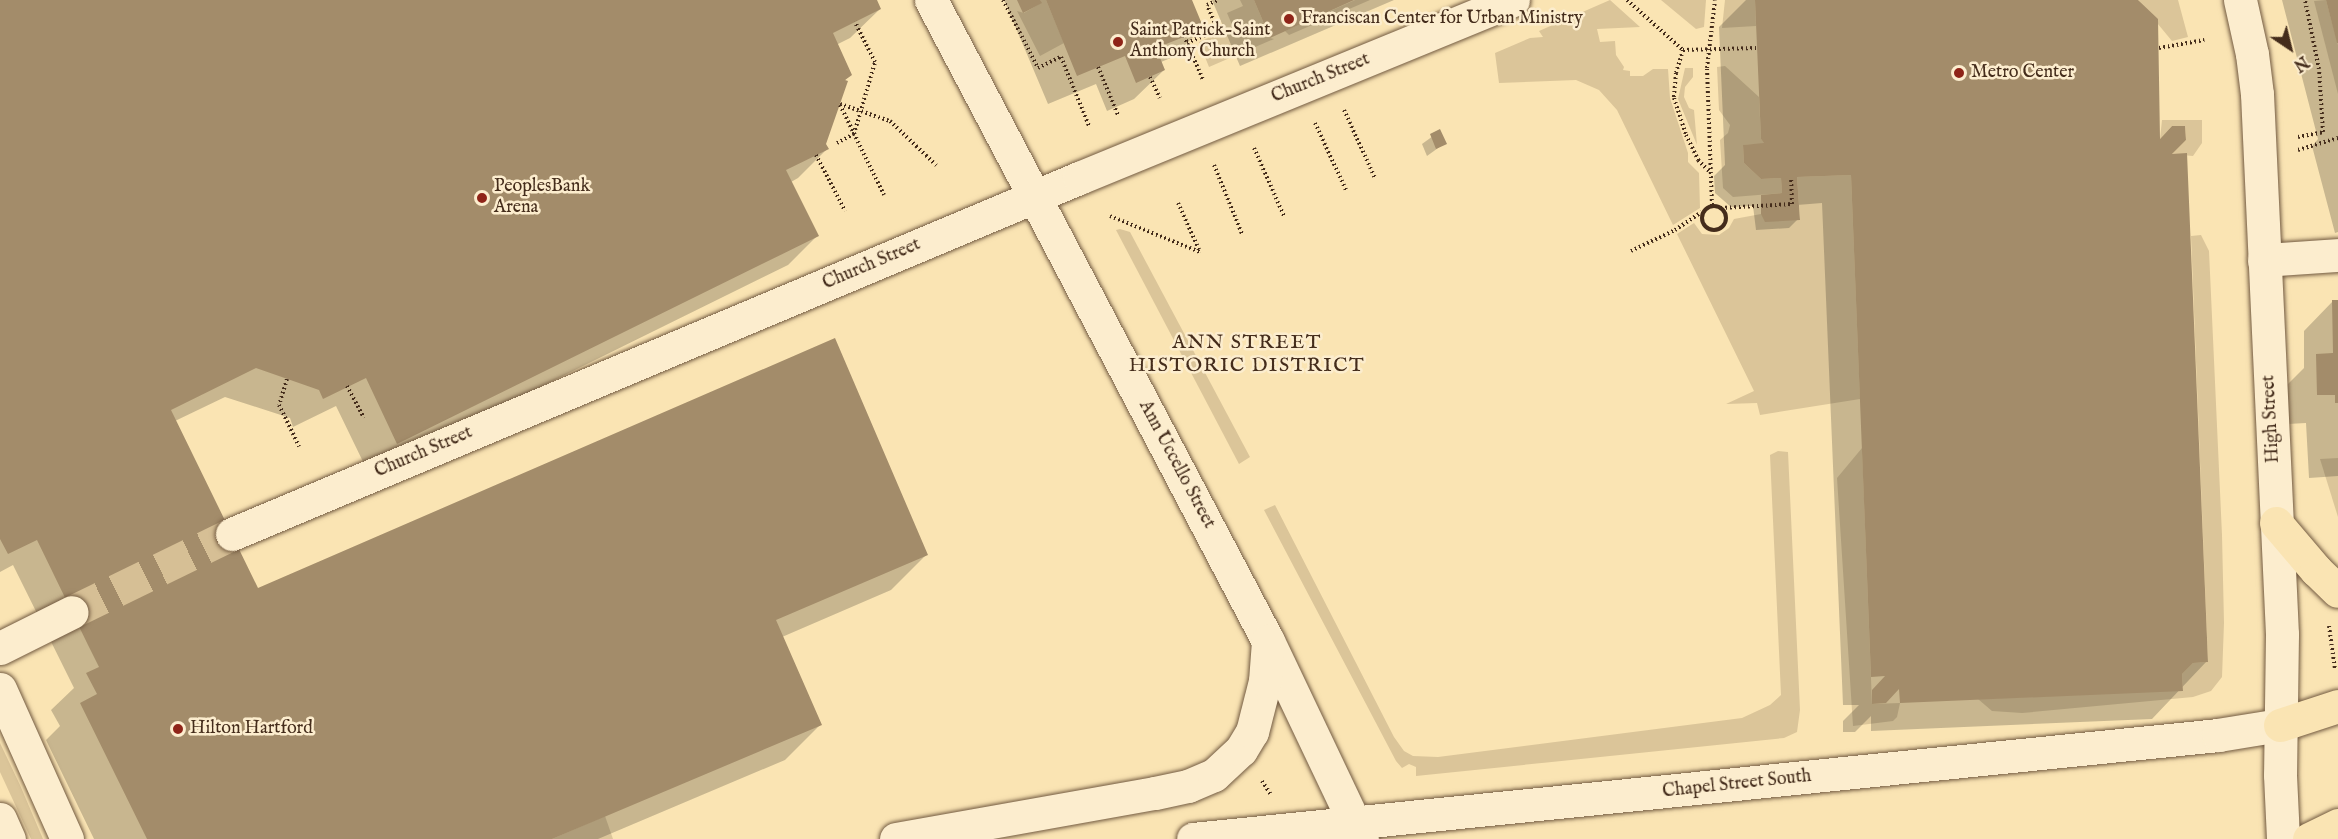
<!DOCTYPE html>
<style>
body{margin:0}
#map{position:relative;width:2338px;height:839px;overflow:hidden;background:#fae4b3;font-family:"IM FELL English",serif}
div>[style]{position:absolute}
.green>*{inset:0;background:#dbc599}
.shadow>*{inset:0;background:#0003}
.building>*{inset:0;background:#a38c6a}
.secondary-tunnel>*{height:33px;margin-top:-16.5px;transform-origin:0;background:repeating-linear-gradient(90deg,#d6bf95 0 33px,transparent 0 49px)}
.path>*{height:4px;margin-top:-2px;transform-origin:0;background:repeating-linear-gradient(90deg,#442c1b 0 1.5px,transparent 0 4.5px)}
.path>.ring{margin:-2px;padding:0;box-sizing:content-box;background:none;border:4px solid #442c1b;border-radius:50%}
.roads{filter:drop-shadow(0 0 2px #725a41) drop-shadow(0 0 2px #725a41)}
.street>*{height:33px;margin:-16.5px;padding:0 16.5px;transform-origin:16.5px;border-radius:16.5px;background:#fcedce}
.secondary>*{height:33px;margin:-16.5px;padding:0 16.5px;transform-origin:16.5px;border-radius:16.5px;background:#fcedce}
.highway>*{height:33px;margin:-16.5px;padding:0 16.5px;transform-origin:16.5px;border-radius:16.5px;background:#fae4b3}
.dots>*{width:16px;height:16px;translate:-50% -50%;box-sizing:border-box;border:3px solid #fcedce;border-radius:50%}
span{translate:-50% -50%;white-space:nowrap;text-align:center;line-height:1.15;-webkit-text-stroke:5px #fcedce;paint-order:stroke}
.poi-label{font-size:18px;color:#442c1b}
.left{translate:0 -50%;text-align:left}
.street-label{font-size:18px;color:#442c1b}
.neighbourhood-label{font-size:20px;color:#442c1b;letter-spacing:1.5px}
.north{position:absolute;left:2260px;top:18px;width:60px;height:60px;-webkit-text-stroke:4px #fcedce;paint-order:stroke;rotate:145deg;font-size:16px;font-weight:700;line-height:24px;text-align:center;color:#442c1b}
.north::after{content:'';display:block;margin:auto;width:21px;height:27px;background:#442c1b;clip-path:polygon(50% 0,100% 100%,50% 72%,0 100%)}
</style>
<div id="map">
<div class="green">
<i style="clip-path:polygon(1040px 0,1046px 0,1064px 43px,1040px 56px,1017px 11px,1024px 13px,1041px 3px)"></i>
<i style="clip-path:polygon(1240px 0,1254px 0,1270px 38px,1274px 39px,1209px 67px,1199px 42px,1233px 27px,1227px 13px,1243px 6px)"></i>
<i style="clip-path:polygon(1355px 0,1370px 0,1289px 35px,1285px 31px)"></i>
<i style="clip-path:polygon(1610px 0,1640px 27px,1597px 29px,1600px 42px,1615px 41px,1616px 55px,1624px 67px,1623px 70px,1630px 71px,1630px 76px,1643px 76px,1653px 69px,1668px 69px,1670px 98px,1688px 153px,1688px 162px,1699px 173px,1700px 208px,1673px 225px,1617px 110px,1599px 90px,1576px 80px,1499px 83px,1495px 53px,1530px 38px,1543px 37px,1539px 31px)"></i>
<i style="clip-path:polygon(1661px 0,1706px 0,1704px 27px,1696px 29px)"></i>
<i style="clip-path:polygon(1725px 0,1755px 0,1756px 26px,1722px 28px)"></i>
<i style="clip-path:polygon(2138px 0,2178px 0,2188px 37px,2172px 41px)"></i>
<i style="clip-path:polygon(2326px 0,2338px 45px,2338px 94px,2314px 1px)"></i>
<i style="clip-path:polygon(1725px 66px,1759px 97px,1761px 139px,1765px 144px,1743px 145px,1744px 163px,1761px 179px,1781px 178px,1782px 193px,1733px 197px,1723px 188px,1720px 140px,1728px 133px,1730px 125px,1719px 110px,1717px 67px)"></i>
<i style="clip-path:polygon(1685px 68px,1693px 68px,1693px 77px,1685px 87px,1684px 97px,1689px 108px,1694px 110px,1697px 145px,1678px 99px)"></i>
<i style="clip-path:polygon(2162px 120px,2202px 120px,2202px 143px,2193px 156px,2172px 154px,2186px 140px,2185px 126px,2172px 126px,2160px 139px)"></i>
<i style="clip-path:polygon(1851px 175px,1860px 399px,1760px 415px,1757px 403px,1726px 404px,1754px 391px,1677px 234px,1694px 223px,1702px 234px,1719px 235px,1729px 228px,1734px 219px,1761px 214px,1800px 219px,1797px 177px)"></i>
<i style="clip-path:polygon(1120px 229px,1130px 232px,1250px 457px,1239px 464px,1116px 230px)"></i>
<i style="clip-path:polygon(2201px 235px,2209px 251px,2222px 535px,2224px 623px,2222px 677px,2211px 691px,2193px 697px,2022px 713px,1992px 711px,1978px 699px,2183px 690px,2182px 674px,2193px 663px,2208px 662px,2191px 236px)"></i>
<i style="clip-path:polygon(1862px 448px,1872px 704px,1900px 703px,1897px 717px,1893px 721px,1853px 726px,1837px 478px)"></i>
<i style="clip-path:polygon(1778px 451px,1788px 452px,1800px 710px,1797px 732px,1784px 738px,1416px 776px,1416px 767px,1409px 764px,1402px 768px,1396px 761px,1264px 510px,1275px 505px,1394px 737px,1404px 751px,1413px 756px,1438px 757px,1742px 718px,1770px 705px,1781px 695px,1770px 455px)"></i>
<i style="clip-path:polygon(2338px 458px,2338px 517px,2320px 459px)"></i>
<i style="clip-path:polygon(0 743px,20px 785px,43px 839px,31px 839px,0 772px)"></i>
<i style="clip-path:polygon(605px 816px,613px 839px,552px 839px)"></i>
</div>
<div class="shadow">
<i style="clip-path:polygon(0 0,875px 0,880px 9px,850px 38px,836px 45px,851px 74px,844px 81px,825px 144px,827px 149px,798px 178px,791px 182px,817px 236px,788px 265px,368px 472px,336px 406px,293px 427px,290px 418px,225px 397px,175px 421px,257px 590px,926px 555px,891px 590px,782px 637px,821px 724px,785px 760px,598px 839px,94px 839px,46px 740px,60px 726px,51px 710px,74px 688px,13px 565px,0 572px)"></i>
<i style="clip-path:polygon(1004px 0,1191px 0,1202px 28px,1173px 57px,1161px 62px,1164px 70px,1134px 99px,1107px 111px,1096px 84px,1048px 104px)"></i>
<i style="clip-path:polygon(1212px 0,1394px 0,1240px 66px)"></i>
<i style="clip-path:polygon(1746px 0,2136px 0,2159px 141px,2168px 155px,2207px 661px,2152px 719px,1871px 731px,1871px 716px,1855px 732px,1843px 732px,1843px 721px,1859px 705px,1843px 705px,1822px 203px,1797px 205px,1798px 219px,1789px 228px,1756px 230px,1753px 206px,1731px 207px,1715px 193px,1714px 176px,1725px 165px,1719px 27px)"></i>
<i style="clip-path:polygon(2282px 0,2338px 0,2338px 232px,2335px 233px,2312px 146px,2318px 139px)"></i>
<i style="clip-path:polygon(1440px 131px,1445px 143px,1427px 156px,1422px 144px)"></i>
<i style="clip-path:polygon(2333px 301px,2338px 301px,2338px 476px,2309px 478px,2306px 423px,2288px 424px,2287px 385px,2304px 368px,2304px 331px)"></i>
</div>
<div class="building">
<i style="clip-path:polygon(0 0,877px 0,881px 9px,833px 33px,852px 75px,845px 80px,848px 81px,826px 144px,829px 149px,786px 170px,819px 236px,397px 444px,366px 378px,323px 399px,319px 390px,256px 368px,171px 410px,258px 588px,835px 338px,928px 555px,776px 620px,822px 725px,552px 839px,147px 839px,80px 703px,97px 694px,86px 673px,99px 667px,88px 645px,37px 540px,8px 554px,0 539px)"></i>
<i style="clip-path:polygon(1017px 0,1040px 0,1042px 3px,1023px 13px)"></i>
<i style="clip-path:polygon(1046px 0,1192px 0,1204px 29px,1156px 48px,1165px 70px,1136px 83px,1125px 56px,1077px 76px)"></i>
<i style="clip-path:polygon(1254px 0,1354px 0,1270px 38px)"></i>
<i style="clip-path:polygon(1755px 0,2138px 0,2158px 19px,2160px 139px,2172px 126px,2185px 126px,2186px 140px,2172px 154px,2187px 153px,2208px 662px,2193px 663px,2182px 674px,2183px 691px,1900px 703px,1899px 689px,1886px 703px,1872px 704px,1872px 690px,1885px 676px,1871px 677px,1851px 175px,1797px 177px,1800px 220px,1765px 222px,1761px 214px,1761px 195px,1782px 193px,1781px 178px,1761px 179px,1744px 163px,1743px 145px,1764px 143px,1761px 139px)"></i>
<i style="clip-path:polygon(2326px 0,2338px 0,2338px 43px,2337px 43px)"></i>
<i style="clip-path:polygon(1440px 129px,1447px 144px,1436px 149px,1430px 134px)"></i>
<i style="clip-path:polygon(2332px 300px,2338px 300px,2338px 403px,2335px 403px,2335px 395px,2317px 395px,2316px 354px,2333px 353px)"></i>
</div>
<div class="secondary-tunnel">
<i style="left:72px;top:612px;width:178px;rotate:-26deg"></i>
</div>
<div class="path">
<i style="left:1003px;top:0;width:76px;rotate:62.8deg"></i>
<i style="left:1038px;top:68px;width:25px;rotate:-26deg"></i>
<i style="left:1061px;top:57px;width:74px;rotate:67.9deg"></i>
<i style="left:1627px;top:0;width:75px;rotate:41.8deg"></i>
<i style="left:1683px;top:50px;width:73px;rotate:-1.6deg"></i>
<i style="left:1184px;top:36px;width:48px;rotate:66.6deg"></i>
<i style="left:1187px;top:43px;width:34px;rotate:-23deg"></i>
<i style="left:1218px;top:30px;width:27px;rotate:-114deg"></i>
<i style="left:1207px;top:5px;width:12px;rotate:-24deg"></i>
<i style="left:2159px;top:48px;width:46px;rotate:-10.1deg"></i>
<i style="left:1683px;top:50px;width:24px;rotate:107deg"></i>
<i style="left:1676px;top:73px;width:25px;rotate:95deg"></i>
<i style="left:1674px;top:98px;width:39px;rotate:72deg"></i>
<i style="left:1686px;top:135px;width:28px;rotate:64deg"></i>
<i style="left:1698px;top:160px;width:18px;rotate:45deg"></i>
<i style="left:1098px;top:67px;width:52px;rotate:67.4deg"></i>
<i style="left:1150px;top:77px;width:23px;rotate:65deg"></i>
<i style="left:840px;top:104px;width:53px;rotate:18.8deg"></i>
<i style="left:890px;top:121px;width:64px;rotate:43.7deg"></i>
<i style="left:840px;top:105px;width:100px;rotate:63.9deg"></i>
<i style="left:1344px;top:110px;width:75px;rotate:65.5deg"></i>
<i style="left:1315px;top:123px;width:74px;rotate:65.2deg"></i>
<i style="left:2298px;top:137px;width:25px;rotate:-11deg"></i>
<i style="left:2323px;top:132px;width:63px;rotate:-93.6deg"></i>
<i style="left:2319px;top:69px;width:70px;rotate:-101.5deg"></i>
<i style="left:837px;top:143px;width:19px;rotate:-28deg"></i>
<i style="left:854px;top:134px;width:75px;rotate:-73.7deg"></i>
<i style="left:875px;top:62px;width:45px;rotate:-116.6deg"></i>
<i style="left:1254px;top:148px;width:74px;rotate:66.2deg"></i>
<i style="left:2298px;top:150px;width:42px;rotate:-16.7deg"></i>
<i style="left:816px;top:155px;width:63px;rotate:62.6deg"></i>
<i style="left:1214px;top:165px;width:74px;rotate:67.9deg"></i>
<i style="left:1178px;top:203px;width:54px;rotate:65.8deg"></i>
<i style="left:1712px;top:205px;width:137px;rotate:-92.1deg"></i>
<i style="left:1707px;top:68px;width:68px;rotate:-83.3deg"></i>
<i class="ring" style="left:1702px;top:206px;width:20px;height:20px"></i>
<i style="left:1721px;top:208px;width:71px;rotate:-3.2deg"></i>
<i style="left:1792px;top:204px;width:26px;rotate:-92deg"></i>
<i style="left:1110px;top:216px;width:97px;rotate:21.8deg"></i>
<i style="left:1631px;top:251px;width:49px;rotate:-25.5deg"></i>
<i style="left:1675px;top:230px;width:32px;rotate:-34deg"></i>
<i style="left:287px;top:379px;width:27px;rotate:107deg"></i>
<i style="left:279px;top:405px;width:46px;rotate:64deg"></i>
<i style="left:347px;top:386px;width:36px;rotate:62deg"></i>
<i style="left:2329px;top:626px;width:43px;rotate:82.1deg"></i>
<i style="left:1262px;top:781px;width:17px;rotate:57deg"></i>
</div>
<div class="roads">
<div class="street">
<i style="left:2264px;top:260px;width:74px;rotate:-3.9deg"></i>
</div>
<div class="secondary">
<i style="left:931px;top:0;width:724px;rotate:62.27deg"></i>
<i style="left:1268px;top:641px;width:219px;rotate:64.6deg"></i>
<i style="left:2240px;top:0;width:55px;rotate:77.5deg"></i>
<i style="left:2252px;top:54px;width:40px;rotate:82.9deg"></i>
<i style="left:2257px;top:94px;width:541px;rotate:87.35deg"></i>
<i style="left:2282px;top:634px;width:141px;rotate:90.8deg"></i>
<i style="left:2280px;top:775px;width:64px;rotate:87.3deg"></i>
<i style="left:232px;top:534px;width:919px;rotate:-22.8deg"></i>
<i style="left:1079px;top:178px;width:469px;rotate:-22.3deg"></i>
<i style="left:0;top:648px;width:80px;rotate:-26.6deg"></i>
<i style="left:0;top:689px;width:164px;rotate:65.9deg"></i>
<i style="left:0;top:819px;width:22px;rotate:66deg"></i>
<i style="left:896px;top:839px;width:263px;rotate:-10.1deg"></i>
<i style="left:1155px;top:793px;width:34px;rotate:-12deg"></i>
<i style="left:1188px;top:786px;width:28px;rotate:-23deg"></i>
<i style="left:1214px;top:775px;width:37px;rotate:-43deg"></i>
<i style="left:1241px;top:750px;width:21px;rotate:-59deg"></i>
<i style="left:1252px;top:732px;width:53px;rotate:-75.7deg"></i>
<i style="left:1265px;top:681px;width:40px;rotate:-85.7deg"></i>
<i style="left:1193px;top:839px;width:1030px;rotate:-5.79deg"></i>
<i style="left:2218px;top:735px;width:63px;rotate:-9.2deg"></i>
</div>
<div class="highway">
<i style="left:2276px;top:523px;width:62px;rotate:49.6deg"></i>
<i style="left:2316px;top:570px;width:30px;rotate:44deg"></i>
<i style="left:2280px;top:725px;width:61px;rotate:-18.1deg"></i>
<i style="left:2309px;top:839px;width:32px;rotate:-26deg"></i>
</div>
</div>
<div class="dots">
<i style="left:1289px;top:19px;background:#8f2418"></i>
<i style="left:1118px;top:42px;background:#8f2418"></i>
<i style="left:1959px;top:73px;background:#8f2418"></i>
<i style="left:482px;top:198px;background:#8f2418"></i>
<i style="left:178px;top:729px;background:#8f2418"></i>
</div>
<div class="poi-label">
<span class="left" style="left:1301px;top:19px">Franciscan Center for Urban Ministry</span>
<span class="left" style="left:1130px;top:42px">Saint Patrick-Saint<br>Anthony Church</span>
<span class="left" style="left:1971px;top:73px">Metro Center</span>
<span class="left" style="left:494px;top:198px">PeoplesBank<br>Arena</span>
<span class="left" style="left:190px;top:729px">Hilton Hartford</span>
</div>
<div class="street-label">
<span style="left:1321px;top:79px;rotate:-22deg">Church Street</span>
<span style="left:872px;top:265px;rotate:-23deg">Church Street</span>
<span style="left:2272px;top:419px;rotate:-93deg">High Street</span>
<span style="left:424px;top:453px;rotate:-23deg">Church Street</span>
<span style="left:1176px;top:465px;rotate:62deg">Ann Uccello Street</span>
<span style="left:1737px;top:785px;rotate:-6deg">Chapel Street South</span>
</div>
<div class="neighbourhood-label">
<span style="left:1247px;top:354px">ANN STREET<br>HISTORIC DISTRICT</span>
</div>
<div class="north">N</div>
</div>
